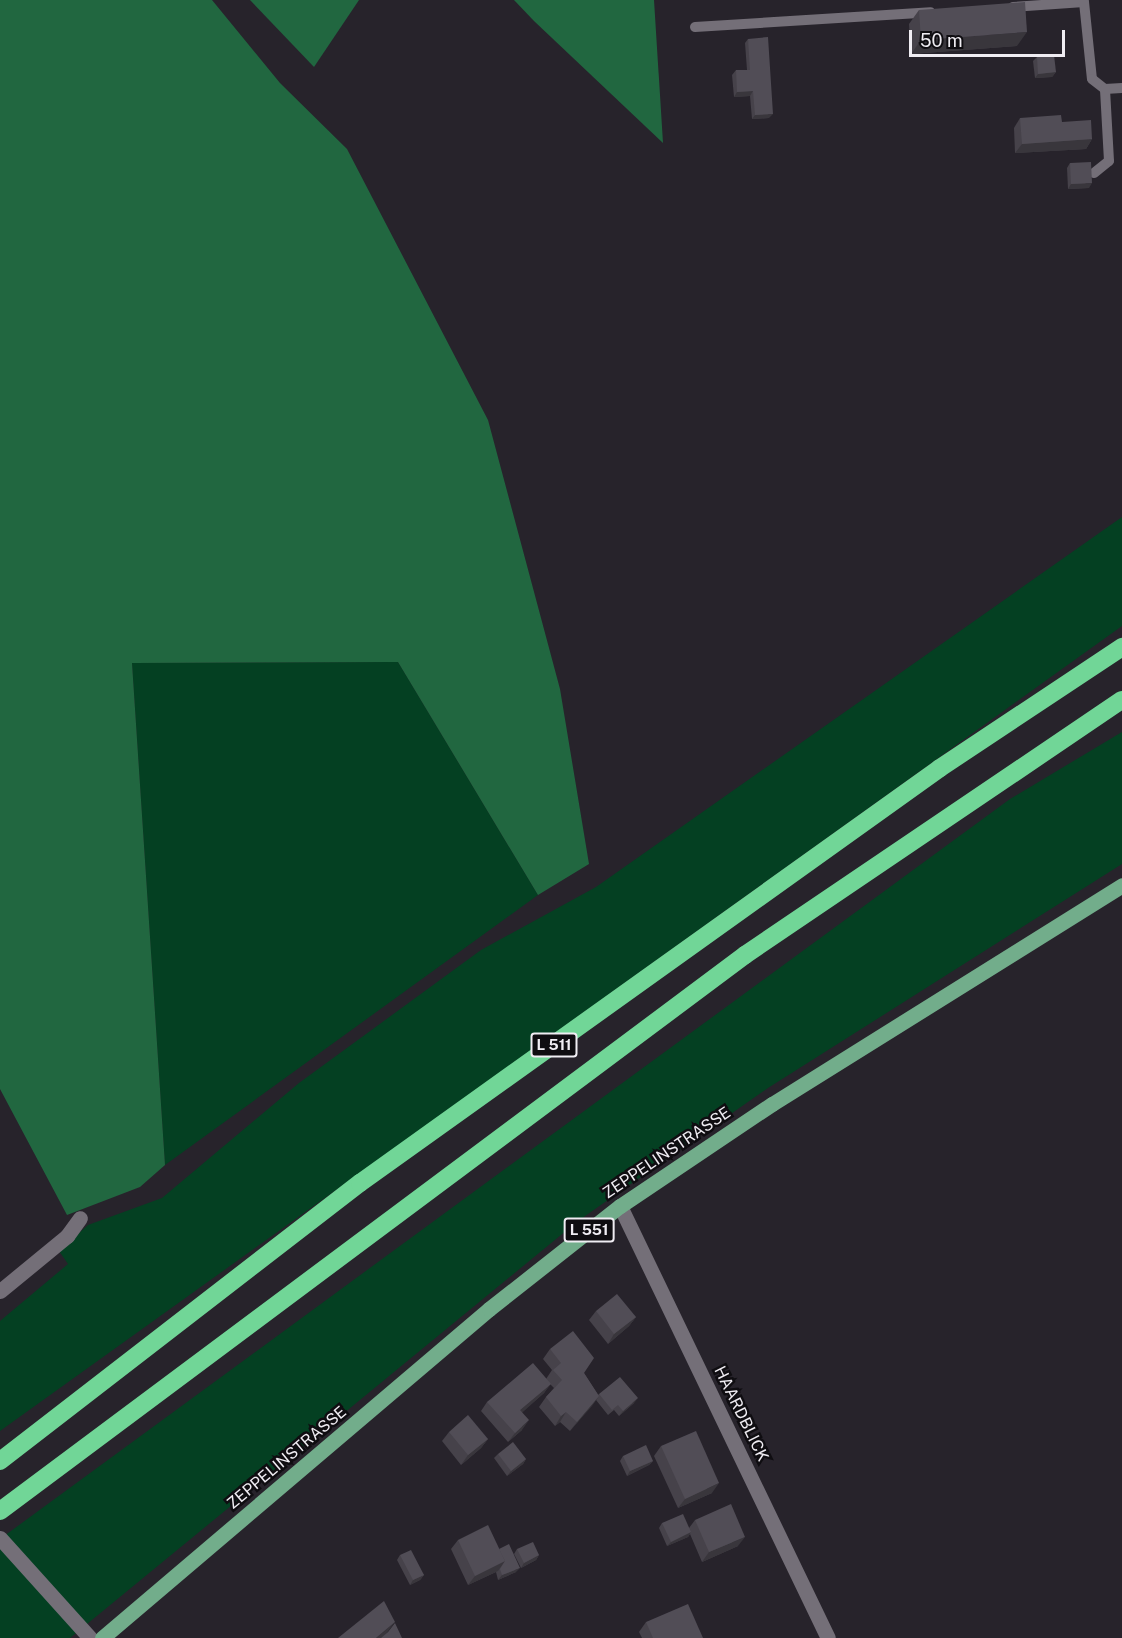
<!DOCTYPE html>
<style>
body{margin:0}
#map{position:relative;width:1122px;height:1638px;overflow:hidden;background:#27232b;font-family:"Public Sans",sans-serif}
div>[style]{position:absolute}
.green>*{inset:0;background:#044022}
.forest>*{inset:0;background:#216740}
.lane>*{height:10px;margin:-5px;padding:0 5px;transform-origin:5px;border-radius:5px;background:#746f78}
.street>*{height:15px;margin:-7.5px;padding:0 7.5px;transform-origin:7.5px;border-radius:7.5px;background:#746f78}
.primary>*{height:15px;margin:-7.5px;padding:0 7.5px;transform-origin:7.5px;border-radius:7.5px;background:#72ad8b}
.highway>*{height:18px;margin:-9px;padding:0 9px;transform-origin:9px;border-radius:9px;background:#71d697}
.wall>*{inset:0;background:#46424a}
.shaded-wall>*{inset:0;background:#39363c}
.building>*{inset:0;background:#514d56}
span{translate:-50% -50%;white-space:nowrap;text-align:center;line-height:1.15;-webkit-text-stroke:5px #0f0d11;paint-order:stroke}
.shield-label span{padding:2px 4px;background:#0f0d11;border:2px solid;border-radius:4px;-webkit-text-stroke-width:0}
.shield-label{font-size:15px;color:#f0edf3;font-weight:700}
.street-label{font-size:16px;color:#f0edf3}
.scale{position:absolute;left:909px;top:30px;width:156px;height:27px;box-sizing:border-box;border:3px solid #f0edf3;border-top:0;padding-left:8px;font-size:18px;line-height:21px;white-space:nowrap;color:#f0edf3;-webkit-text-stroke:4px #0f0d11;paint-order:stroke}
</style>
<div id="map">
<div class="green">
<i style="clip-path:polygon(1122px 517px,1122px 626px,0 1431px,0 1321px,68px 1264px,59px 1251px,88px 1225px,162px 1198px,299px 1083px,481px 950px,596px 887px)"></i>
<i style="clip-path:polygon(398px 662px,538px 895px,165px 1165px,132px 663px)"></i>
<i style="clip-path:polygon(1122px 732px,1122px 864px,768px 1088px,578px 1221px,70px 1638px,0 1638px,0 1539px,1010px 799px)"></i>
</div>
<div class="forest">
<i style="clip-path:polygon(0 0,212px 0,280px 83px,347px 149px,488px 420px,560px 689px,589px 864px,538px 895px,398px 662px,132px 663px,165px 1165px,140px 1187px,67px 1215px,0 1089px)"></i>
<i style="clip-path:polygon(250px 0,359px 0,314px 67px)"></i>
<i style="clip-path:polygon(514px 0,654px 0,663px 143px,534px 21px)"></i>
</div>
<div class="lane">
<i style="left:1013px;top:7px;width:71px;rotate:-4deg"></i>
<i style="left:1084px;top:2px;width:77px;rotate:84.1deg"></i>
<i style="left:1092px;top:79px;width:16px;rotate:38deg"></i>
<i style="left:1105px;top:89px;width:17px;rotate:-3deg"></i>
<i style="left:695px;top:27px;width:236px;rotate:-3.6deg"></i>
<i style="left:1094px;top:173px;width:19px;rotate:-39deg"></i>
<i style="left:1109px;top:161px;width:72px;rotate:-93.2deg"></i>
</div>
<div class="street">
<i style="left:620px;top:1206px;width:479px;rotate:64.3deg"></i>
<i style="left:0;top:1291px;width:87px;rotate:-39.4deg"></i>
<i style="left:67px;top:1236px;width:22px;rotate:-54deg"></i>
<i style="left:0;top:1538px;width:135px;rotate:48deg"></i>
</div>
<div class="primary">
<i style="left:102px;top:1638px;width:508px;rotate:-40.37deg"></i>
<i style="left:489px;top:1309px;width:167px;rotate:-38.2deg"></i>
<i style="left:620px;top:1206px;width:183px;rotate:-33.9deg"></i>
<i style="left:772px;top:1104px;width:413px;rotate:-32deg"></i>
</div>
<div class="highway">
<i style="left:0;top:1461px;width:455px;rotate:-37.7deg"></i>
<i style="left:360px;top:1183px;width:713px;rotate:-35.58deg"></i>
<i style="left:940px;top:768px;width:219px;rotate:-33.6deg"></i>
<i style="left:0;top:1511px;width:930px;rotate:-36.73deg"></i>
<i style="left:745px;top:955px;width:455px;rotate:-34.1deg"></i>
</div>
<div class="wall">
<i style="clip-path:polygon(919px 10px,1017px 46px,911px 54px,909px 24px)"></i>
<i style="clip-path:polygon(748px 39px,769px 118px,752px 119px,750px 96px,734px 97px,732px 75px,736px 70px,747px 70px,745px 43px)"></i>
<i style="clip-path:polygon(1037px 57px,1056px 72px,1052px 77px,1035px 78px,1033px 61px)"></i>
<i style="clip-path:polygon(1020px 118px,1062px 122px,1092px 139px,1086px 149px,1015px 153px,1014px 128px)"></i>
<i style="clip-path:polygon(1070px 163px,1089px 188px,1068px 189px,1067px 168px)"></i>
<i style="clip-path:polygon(596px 1311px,636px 1317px,629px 1326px,608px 1344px,589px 1320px)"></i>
<i style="clip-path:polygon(550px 1349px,584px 1373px,598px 1395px,599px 1394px,634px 1403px,619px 1416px,614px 1410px,608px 1415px,596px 1400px,570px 1431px,560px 1422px,555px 1426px,539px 1407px,546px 1397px,554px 1388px,550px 1384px,544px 1393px,522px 1412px,522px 1430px,508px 1442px,481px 1411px,487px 1402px,546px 1379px,552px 1370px,543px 1359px)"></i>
<i style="clip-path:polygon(449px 1432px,488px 1439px,481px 1448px,461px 1465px,442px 1441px)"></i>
<i style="clip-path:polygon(661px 1446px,712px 1493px,678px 1508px,654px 1456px)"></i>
<i style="clip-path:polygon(498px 1454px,526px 1459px,523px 1464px,507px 1476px,494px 1458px)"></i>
<i style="clip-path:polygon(623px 1456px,653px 1461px,649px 1465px,627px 1476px,620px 1461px)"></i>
<i style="clip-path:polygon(695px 1520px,738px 1546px,702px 1562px,690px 1534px,688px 1537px,667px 1546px,659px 1528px,662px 1523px,689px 1528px)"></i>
<i style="clip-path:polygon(458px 1540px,499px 1549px,516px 1572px,498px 1580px,496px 1572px,468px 1585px,451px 1549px)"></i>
<i style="clip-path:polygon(517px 1549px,539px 1555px,536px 1560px,521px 1568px,514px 1554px)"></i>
<i style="clip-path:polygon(400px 1555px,424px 1575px,420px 1580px,410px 1585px,397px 1560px)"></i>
<i style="clip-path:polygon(646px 1622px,703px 1638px,642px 1638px,639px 1632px)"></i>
</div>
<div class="shaded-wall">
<i style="clip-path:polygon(1027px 32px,1017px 46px,911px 54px,921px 40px)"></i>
<i style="clip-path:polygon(1056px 72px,1052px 77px,1035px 78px,1038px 74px)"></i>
<i style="clip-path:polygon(753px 91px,750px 96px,734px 97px,737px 92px)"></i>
<i style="clip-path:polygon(773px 114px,769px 118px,752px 119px,755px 115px)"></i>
<i style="clip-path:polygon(1092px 139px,1086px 149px,1015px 153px,1022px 144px)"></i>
<i style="clip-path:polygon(1092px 183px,1089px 188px,1068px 189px,1071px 184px)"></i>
<i style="clip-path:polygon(636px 1317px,629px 1326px,608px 1344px,614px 1334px)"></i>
<i style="clip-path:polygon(551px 1384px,544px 1393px,514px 1420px,520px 1410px)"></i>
<i style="clip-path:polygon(599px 1396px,592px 1406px,570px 1431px,577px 1422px)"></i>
<i style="clip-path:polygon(638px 1398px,634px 1403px,619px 1416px,623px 1411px)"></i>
<i style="clip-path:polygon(566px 1412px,560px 1422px,555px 1426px,561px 1416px)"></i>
<i style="clip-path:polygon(529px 1420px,522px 1430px,508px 1442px,515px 1433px)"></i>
<i style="clip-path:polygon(488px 1439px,481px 1448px,461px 1465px,468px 1455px)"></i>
<i style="clip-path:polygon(526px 1459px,523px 1464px,507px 1476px,511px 1471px)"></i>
<i style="clip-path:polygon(653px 1461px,649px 1465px,627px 1476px,630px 1471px)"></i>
<i style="clip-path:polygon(719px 1483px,712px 1493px,678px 1508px,685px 1499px)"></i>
<i style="clip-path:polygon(691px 1532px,688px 1537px,667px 1546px,671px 1542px)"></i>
<i style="clip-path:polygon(745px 1537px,738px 1546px,702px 1562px,709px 1552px)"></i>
<i style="clip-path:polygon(539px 1555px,536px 1560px,521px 1568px,524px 1563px)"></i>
<i style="clip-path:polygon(505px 1561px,498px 1571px,468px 1585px,475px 1576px)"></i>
<i style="clip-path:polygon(520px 1568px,516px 1572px,498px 1580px,502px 1575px)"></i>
<i style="clip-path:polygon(424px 1575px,420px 1580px,410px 1585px,413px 1580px)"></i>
<i style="clip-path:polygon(395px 1622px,383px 1638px,376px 1638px)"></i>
</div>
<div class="building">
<i style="clip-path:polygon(1025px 2px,1027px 32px,921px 40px,919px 10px)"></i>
<i style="clip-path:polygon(768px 37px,773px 114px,755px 115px,753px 91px,737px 92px,736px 70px,750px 70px,748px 39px)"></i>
<i style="clip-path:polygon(1054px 55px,1056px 72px,1038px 74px,1037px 57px)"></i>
<i style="clip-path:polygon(1061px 115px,1062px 122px,1091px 120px,1092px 139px,1022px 144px,1020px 118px)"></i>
<i style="clip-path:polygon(1091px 162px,1092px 183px,1071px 184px,1070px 163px)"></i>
<i style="clip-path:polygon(617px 1294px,636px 1317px,614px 1334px,596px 1311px)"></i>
<i style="clip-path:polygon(573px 1331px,594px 1358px,584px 1373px,599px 1396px,577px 1422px,566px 1412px,561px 1416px,546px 1397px,562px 1380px,553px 1370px,561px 1363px,550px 1349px)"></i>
<i style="clip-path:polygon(533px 1363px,551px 1384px,520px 1410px,529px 1420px,515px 1433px,487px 1402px)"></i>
<i style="clip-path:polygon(620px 1377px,638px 1398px,623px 1411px,618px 1405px,612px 1410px,599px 1394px)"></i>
<i style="clip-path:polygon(468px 1415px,488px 1439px,468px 1455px,449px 1432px)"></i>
<i style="clip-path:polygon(696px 1431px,719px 1483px,685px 1499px,661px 1446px)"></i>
<i style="clip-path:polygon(513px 1442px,526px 1459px,511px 1471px,498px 1454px)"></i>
<i style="clip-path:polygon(646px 1445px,653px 1461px,630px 1471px,623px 1456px)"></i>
<i style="clip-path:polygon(731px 1504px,745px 1537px,709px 1552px,695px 1520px)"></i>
<i style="clip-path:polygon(683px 1514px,691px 1532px,671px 1542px,662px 1523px)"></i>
<i style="clip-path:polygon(488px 1525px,505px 1561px,475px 1576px,458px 1540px)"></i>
<i style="clip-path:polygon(533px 1542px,539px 1555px,524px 1563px,517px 1549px)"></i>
<i style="clip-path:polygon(509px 1544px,520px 1568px,502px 1575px,500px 1569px,505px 1561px,499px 1549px)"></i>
<i style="clip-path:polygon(411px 1550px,424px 1575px,413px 1580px,400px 1555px)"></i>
<i style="clip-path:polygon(384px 1601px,395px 1622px,376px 1638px,338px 1638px)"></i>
<i style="clip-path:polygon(688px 1604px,703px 1638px,653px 1638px,646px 1622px)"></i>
<i style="clip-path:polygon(395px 1623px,402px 1638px,381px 1638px,388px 1632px)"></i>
</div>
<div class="shield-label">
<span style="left:554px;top:1045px">L 511</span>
<span style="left:589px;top:1230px">L 551</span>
</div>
<div class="street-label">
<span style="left:667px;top:1153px;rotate:-34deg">ZEPPELINSTRASSE</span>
<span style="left:741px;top:1414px;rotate:64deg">HAARDBLICK</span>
<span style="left:287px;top:1458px;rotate:-40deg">ZEPPELINSTRASSE</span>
</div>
<div class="scale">50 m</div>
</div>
